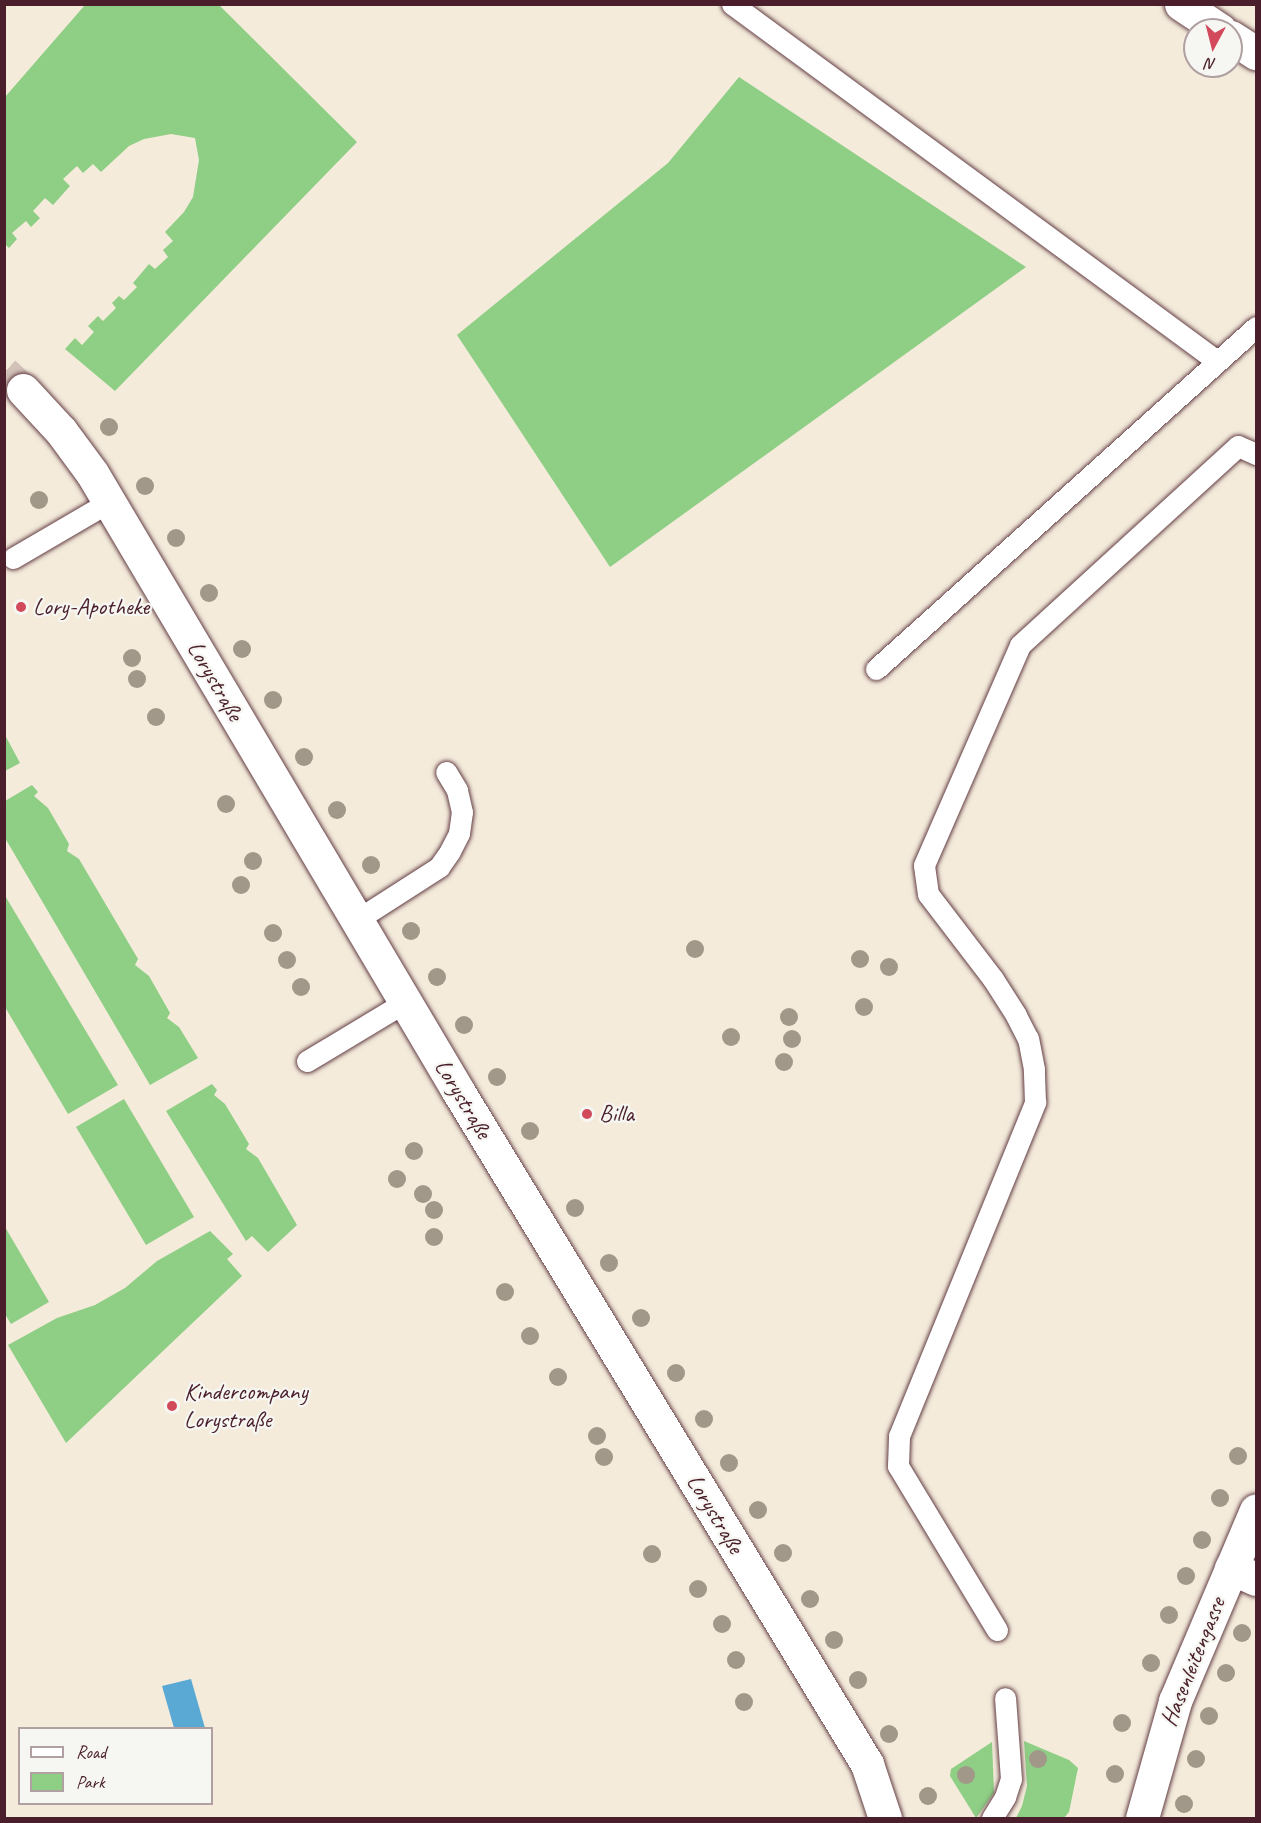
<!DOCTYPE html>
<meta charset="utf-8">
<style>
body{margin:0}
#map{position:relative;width:1261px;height:1823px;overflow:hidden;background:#f4ebdb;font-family:Caveat,sans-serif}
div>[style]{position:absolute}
.green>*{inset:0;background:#8ece85}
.water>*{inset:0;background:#5aa9d4}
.street-tunnel>*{height:33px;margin-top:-16.5px;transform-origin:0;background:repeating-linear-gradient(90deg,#d2c2b8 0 33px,transparent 0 49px)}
.roads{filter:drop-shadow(0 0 2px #643e45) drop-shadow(0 0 2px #643e45)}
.lane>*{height:21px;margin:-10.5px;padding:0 10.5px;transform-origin:10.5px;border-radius:10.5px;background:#fff}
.street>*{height:33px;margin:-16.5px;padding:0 16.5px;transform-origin:16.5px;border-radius:16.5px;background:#fff}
.secondary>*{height:33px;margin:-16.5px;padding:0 16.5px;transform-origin:16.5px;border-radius:16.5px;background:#fff}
.trees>*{width:18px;height:18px;margin:-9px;border-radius:50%;background:#a29889}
.dots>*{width:16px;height:16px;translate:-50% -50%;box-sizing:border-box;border:3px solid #f6f6f2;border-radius:50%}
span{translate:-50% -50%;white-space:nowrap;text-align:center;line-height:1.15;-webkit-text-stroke:4.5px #f6f6f2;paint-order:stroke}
.poi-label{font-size:24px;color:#4a1f2b}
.left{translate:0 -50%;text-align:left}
.street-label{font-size:24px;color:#4a1f2b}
.frame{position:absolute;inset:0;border:6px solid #4a1f2b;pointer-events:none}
.legend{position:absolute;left:18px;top:1727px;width:195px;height:78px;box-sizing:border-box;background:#f6f6f2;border:2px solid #b1a0a2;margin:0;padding:8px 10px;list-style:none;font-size:18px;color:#4a1f2b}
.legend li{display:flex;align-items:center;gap:12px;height:30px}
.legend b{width:30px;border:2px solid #b1a0a2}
.north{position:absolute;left:1183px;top:18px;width:60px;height:60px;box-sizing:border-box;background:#f6f6f2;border:2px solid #b1a0a2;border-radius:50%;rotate:187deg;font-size:16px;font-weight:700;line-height:24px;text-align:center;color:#4a1f2b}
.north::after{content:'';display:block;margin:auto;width:21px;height:27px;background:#d1495b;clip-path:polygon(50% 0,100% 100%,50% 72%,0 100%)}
</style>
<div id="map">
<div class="green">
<i style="clip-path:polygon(85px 5px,219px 5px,357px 142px,115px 391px,65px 349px,75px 338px,82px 345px,94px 332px,88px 326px,98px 316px,103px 321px,116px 308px,112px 303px,119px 296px,124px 300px,137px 287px,133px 283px,149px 264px,155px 269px,168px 257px,163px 250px,173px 241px,165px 232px,184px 212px,193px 197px,199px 160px,195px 138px,171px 134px,144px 139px,129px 146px,101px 172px,93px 164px,83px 173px,77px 166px,63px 179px,70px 186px,53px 205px,45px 198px,33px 211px,40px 218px,31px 227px,26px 221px,12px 233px,17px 239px,9px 248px,5px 244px,5px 97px)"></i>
<i style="clip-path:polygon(739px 77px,1026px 267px,610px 567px,457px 335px,668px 163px)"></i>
<i style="clip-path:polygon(5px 735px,20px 763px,5px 771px,4px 771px)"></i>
<i style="clip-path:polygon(32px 785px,38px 792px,34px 796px,48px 808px,69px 844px,67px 851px,79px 859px,138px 959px,135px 965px,149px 976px,170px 1013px,167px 1018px,179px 1027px,198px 1058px,150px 1085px,5px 838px,5px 801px)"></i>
<i style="clip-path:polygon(4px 894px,118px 1085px,68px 1114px,5px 1007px)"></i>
<i style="clip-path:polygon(212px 1084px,217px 1090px,214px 1095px,225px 1104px,249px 1144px,246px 1149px,258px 1158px,297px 1225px,268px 1252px,252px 1236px,246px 1241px,166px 1111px)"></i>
<i style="clip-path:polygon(124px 1099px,194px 1217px,146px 1245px,76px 1127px)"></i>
<i style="clip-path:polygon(5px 1227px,49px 1302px,11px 1324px,5px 1314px)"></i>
<i style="clip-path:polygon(210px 1231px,233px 1254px,227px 1259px,242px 1276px,66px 1443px,8px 1345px,57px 1318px,95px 1305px,125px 1288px,157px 1261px)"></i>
<i style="clip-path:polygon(1024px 1741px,1069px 1760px,1078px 1768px,1069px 1812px,1064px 1818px,1016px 1818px,1022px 1806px,1027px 1786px)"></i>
<i style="clip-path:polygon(992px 1742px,994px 1793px,976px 1818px,950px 1776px,951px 1769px)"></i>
</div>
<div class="water">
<i style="clip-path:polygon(191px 1679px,205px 1728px,174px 1728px,162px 1686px)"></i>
</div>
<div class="street-tunnel">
<i style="left:4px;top:372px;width:26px;rotate:43deg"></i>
</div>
<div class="roads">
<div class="lane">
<i style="left:732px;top:4px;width:602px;rotate:36.36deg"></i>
<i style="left:13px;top:558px;width:111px;rotate:-30.3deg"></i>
<i style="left:876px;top:669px;width:511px;rotate:-41.99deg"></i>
<i style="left:355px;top:921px;width:100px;rotate:-32.7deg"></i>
<i style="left:439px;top:867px;width:19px;rotate:-55deg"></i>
<i style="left:450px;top:851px;width:20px;rotate:-63deg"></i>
<i style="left:459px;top:833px;width:21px;rotate:-82deg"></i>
<i style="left:462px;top:812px;width:23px;rotate:-103deg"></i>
<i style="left:457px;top:790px;width:21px;rotate:-121deg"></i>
<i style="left:307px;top:1061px;width:114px;rotate:-31deg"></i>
<i style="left:997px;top:1630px;width:192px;rotate:-121.1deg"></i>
<i style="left:898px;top:1466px;width:30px;rotate:-88deg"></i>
<i style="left:899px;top:1436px;width:361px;rotate:-67.8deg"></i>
<i style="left:1035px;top:1102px;width:33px;rotate:-92deg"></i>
<i style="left:1034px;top:1069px;width:31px;rotate:-101deg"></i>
<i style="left:1028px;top:1039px;width:27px;rotate:-117deg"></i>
<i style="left:1016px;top:1015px;width:43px;rotate:-122.6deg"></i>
<i style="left:993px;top:979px;width:107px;rotate:-127.4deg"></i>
<i style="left:928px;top:894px;width:29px;rotate:-98deg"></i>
<i style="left:924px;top:865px;width:240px;rotate:-66.4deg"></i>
<i style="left:1020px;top:645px;width:295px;rotate:-42.4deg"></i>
<i style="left:1238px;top:446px;width:20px;rotate:24deg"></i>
<i style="left:992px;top:1818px;width:25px;rotate:-58deg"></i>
<i style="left:1005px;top:1797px;width:19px;rotate:-72deg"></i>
<i style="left:1011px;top:1779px;width:81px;rotate:-94.2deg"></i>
</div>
<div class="street">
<i style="left:1181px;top:4px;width:47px;rotate:33.7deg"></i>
<i style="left:1231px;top:37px;width:30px;rotate:33deg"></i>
<i style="left:23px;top:390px;width:56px;rotate:47.2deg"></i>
<i style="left:61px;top:431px;width:52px;rotate:53.6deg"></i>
<i style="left:92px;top:473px;width:718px;rotate:59.36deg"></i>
<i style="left:458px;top:1091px;width:788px;rotate:58.71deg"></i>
<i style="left:867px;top:1764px;width:57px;rotate:71.6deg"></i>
<i style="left:1231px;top:1568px;width:27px;rotate:24deg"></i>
</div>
<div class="secondary">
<i style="left:1142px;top:1818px;width:122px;rotate:-74.2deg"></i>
<i style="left:1175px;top:1701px;width:207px;rotate:-67deg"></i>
</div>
</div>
<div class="trees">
<i style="left:109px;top:427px"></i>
<i style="left:145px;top:486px"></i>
<i style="left:39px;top:500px"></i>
<i style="left:176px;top:538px"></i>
<i style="left:209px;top:593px"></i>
<i style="left:242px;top:649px"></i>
<i style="left:132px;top:658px"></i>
<i style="left:137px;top:679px"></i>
<i style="left:273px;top:700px"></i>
<i style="left:156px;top:717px"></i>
<i style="left:304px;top:757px"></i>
<i style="left:226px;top:804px"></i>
<i style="left:337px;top:810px"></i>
<i style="left:253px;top:861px"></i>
<i style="left:371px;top:865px"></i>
<i style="left:241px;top:885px"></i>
<i style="left:411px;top:931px"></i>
<i style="left:273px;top:933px"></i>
<i style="left:695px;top:949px"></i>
<i style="left:860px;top:959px"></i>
<i style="left:287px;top:960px"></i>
<i style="left:889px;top:967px"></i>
<i style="left:437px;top:977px"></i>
<i style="left:301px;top:987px"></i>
<i style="left:864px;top:1007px"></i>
<i style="left:789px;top:1017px"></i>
<i style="left:464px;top:1025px"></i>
<i style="left:731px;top:1037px"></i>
<i style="left:792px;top:1039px"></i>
<i style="left:784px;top:1062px"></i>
<i style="left:497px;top:1077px"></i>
<i style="left:530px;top:1131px"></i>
<i style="left:414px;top:1151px"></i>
<i style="left:397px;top:1179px"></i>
<i style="left:423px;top:1194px"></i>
<i style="left:575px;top:1208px"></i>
<i style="left:434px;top:1210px"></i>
<i style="left:434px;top:1237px"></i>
<i style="left:609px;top:1263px"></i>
<i style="left:505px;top:1292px"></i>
<i style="left:641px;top:1318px"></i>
<i style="left:530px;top:1336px"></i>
<i style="left:676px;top:1373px"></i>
<i style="left:558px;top:1377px"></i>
<i style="left:704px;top:1419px"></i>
<i style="left:597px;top:1436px"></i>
<i style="left:1238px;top:1456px"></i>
<i style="left:604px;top:1457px"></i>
<i style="left:729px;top:1463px"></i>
<i style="left:1220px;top:1498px"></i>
<i style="left:758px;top:1510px"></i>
<i style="left:1202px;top:1540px"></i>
<i style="left:783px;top:1553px"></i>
<i style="left:652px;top:1554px"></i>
<i style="left:1186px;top:1576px"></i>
<i style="left:698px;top:1589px"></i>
<i style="left:810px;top:1599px"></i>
<i style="left:1169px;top:1615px"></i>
<i style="left:722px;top:1624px"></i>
<i style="left:1242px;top:1633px"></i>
<i style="left:834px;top:1640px"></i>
<i style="left:736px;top:1660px"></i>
<i style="left:1151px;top:1663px"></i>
<i style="left:1226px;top:1673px"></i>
<i style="left:858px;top:1680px"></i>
<i style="left:744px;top:1702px"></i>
<i style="left:1209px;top:1716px"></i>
<i style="left:1122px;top:1723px"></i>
<i style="left:889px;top:1734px"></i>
<i style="left:1038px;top:1759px"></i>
<i style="left:1196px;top:1759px"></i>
<i style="left:1115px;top:1774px"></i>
<i style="left:966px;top:1775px"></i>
<i style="left:928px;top:1796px"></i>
<i style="left:1184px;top:1804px"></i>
</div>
<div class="dots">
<i style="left:21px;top:607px;background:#d1495b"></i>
<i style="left:587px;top:1114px;background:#d1495b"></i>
<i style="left:172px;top:1406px;background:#d1495b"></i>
</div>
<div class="poi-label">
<span class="left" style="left:33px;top:607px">Lory-Apotheke</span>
<span class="left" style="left:599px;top:1114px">Billa</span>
<span class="left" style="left:184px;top:1406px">Kindercompany<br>Lorystraße</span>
</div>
<div class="street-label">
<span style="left:215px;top:681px;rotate:60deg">Lorystraße</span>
<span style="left:463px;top:1099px;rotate:59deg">Lorystraße</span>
<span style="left:715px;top:1514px;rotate:59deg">Lorystraße</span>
<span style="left:1193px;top:1662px;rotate:-68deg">Hasenleitengasse</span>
</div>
<div class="frame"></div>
<ul class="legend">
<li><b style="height:8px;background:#fff"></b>Road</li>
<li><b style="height:16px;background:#8ece85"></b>Park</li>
</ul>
<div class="north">N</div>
</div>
